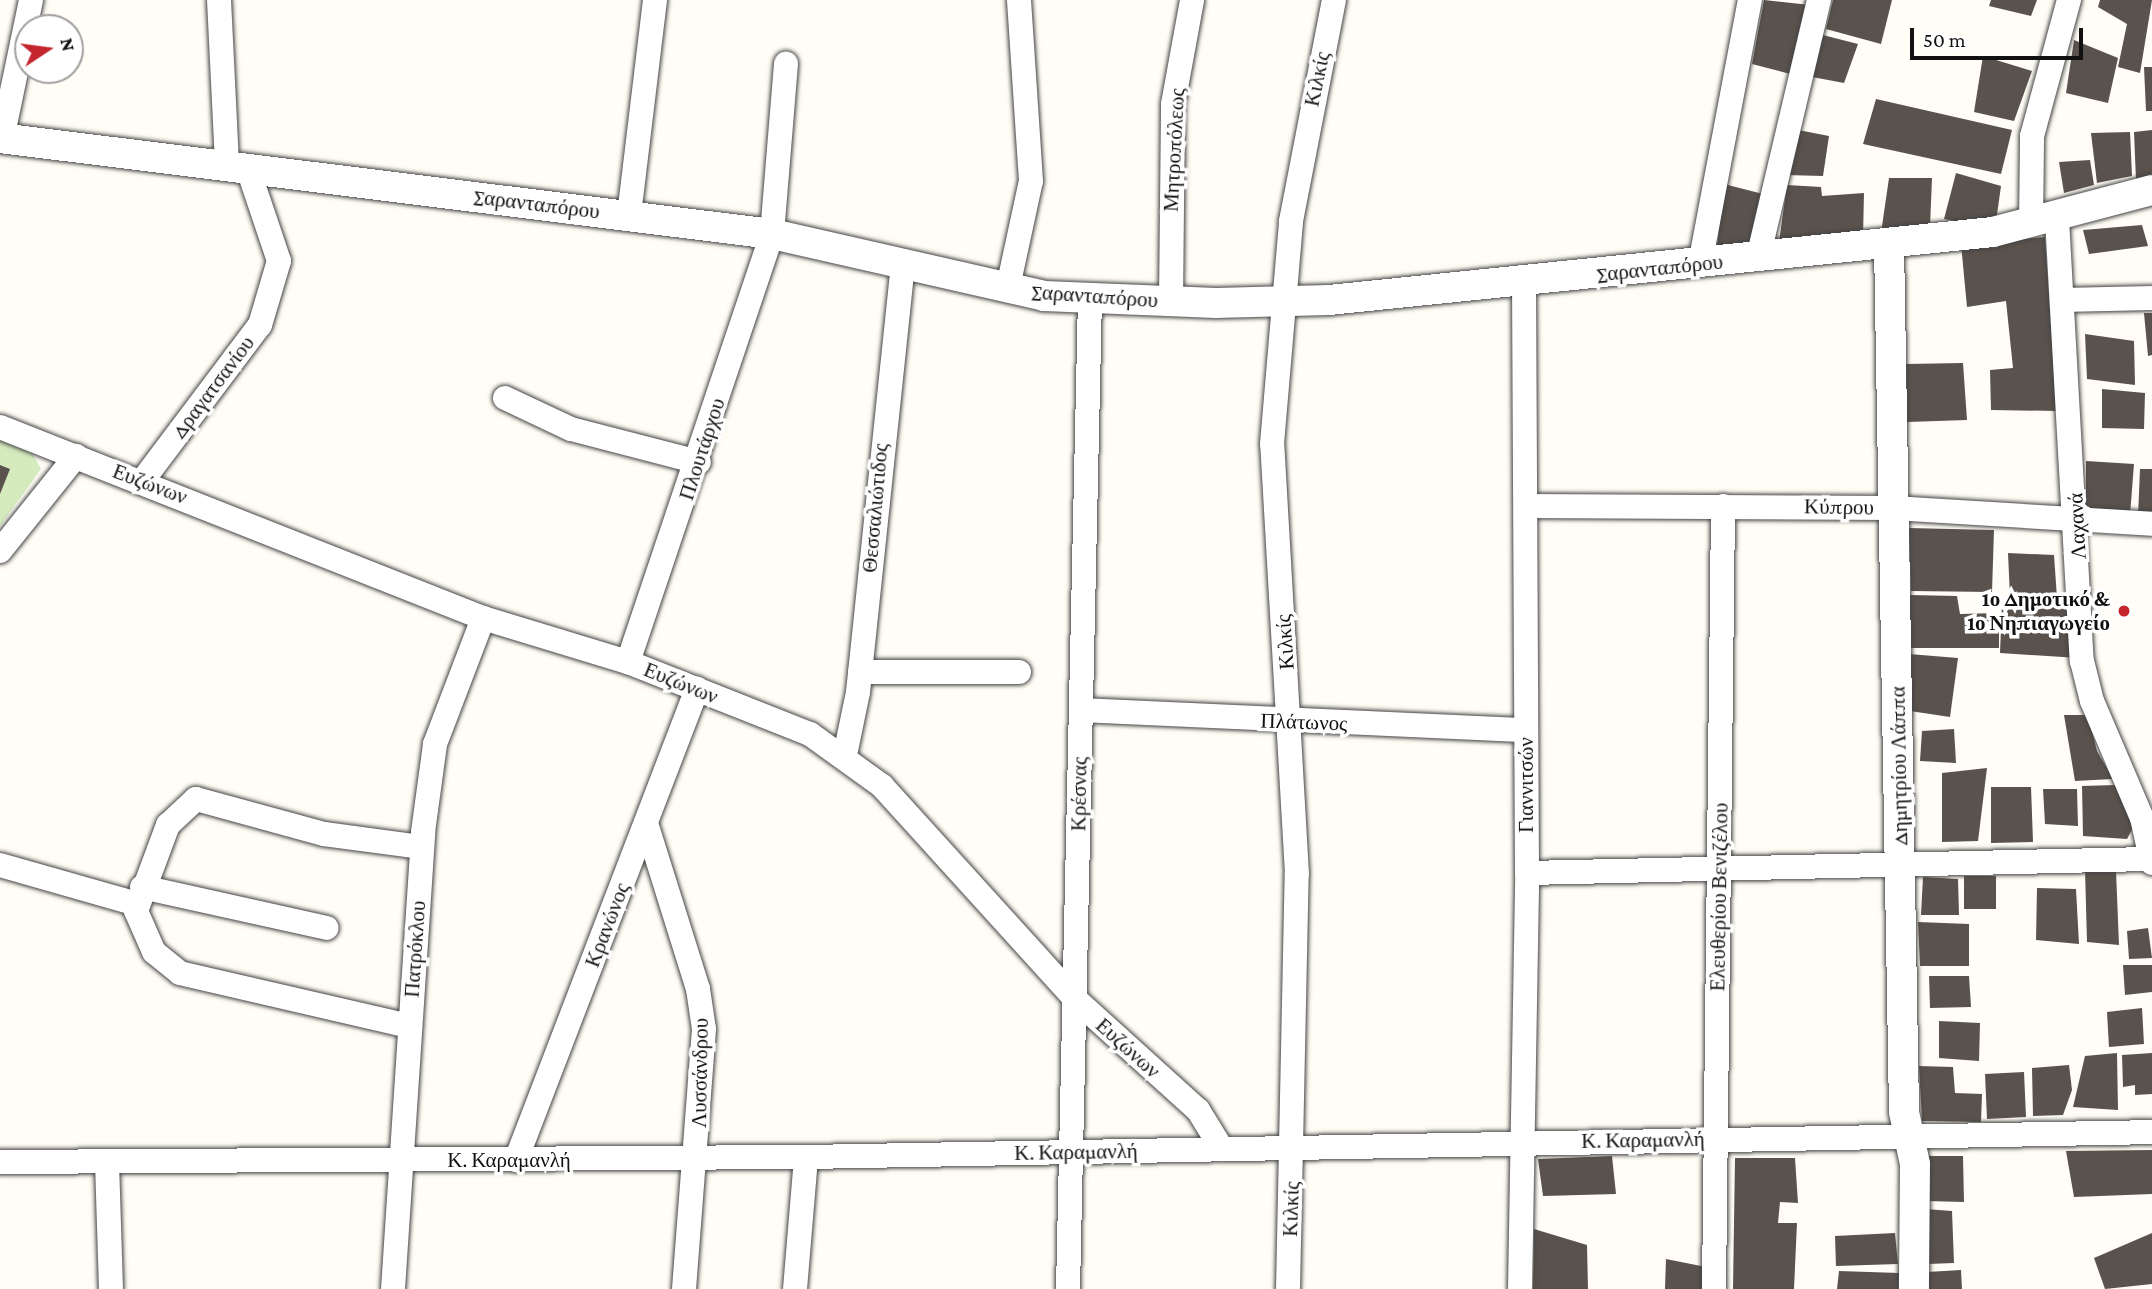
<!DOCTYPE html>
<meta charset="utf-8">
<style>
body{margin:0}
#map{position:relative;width:2152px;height:1289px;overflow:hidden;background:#fffdf5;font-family:"Crimson Pro",serif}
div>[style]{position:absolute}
.green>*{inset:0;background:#d5ebbd}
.building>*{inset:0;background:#5a524d}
.roads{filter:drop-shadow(0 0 2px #444) drop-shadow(0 0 2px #444)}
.minor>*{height:24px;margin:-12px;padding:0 12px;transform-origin:12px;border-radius:12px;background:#fff}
.tertiary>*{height:30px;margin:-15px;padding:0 15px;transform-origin:15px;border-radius:15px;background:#fff}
.dots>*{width:19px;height:19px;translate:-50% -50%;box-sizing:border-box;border:4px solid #fff;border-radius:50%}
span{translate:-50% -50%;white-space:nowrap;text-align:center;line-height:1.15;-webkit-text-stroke:7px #fff;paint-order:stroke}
.street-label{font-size:21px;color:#111}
.poi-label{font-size:21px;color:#111;font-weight:700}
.right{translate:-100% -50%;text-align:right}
.north{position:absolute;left:14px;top:14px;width:70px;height:70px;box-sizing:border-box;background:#fff;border:2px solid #a0a0a0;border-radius:50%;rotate:77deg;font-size:19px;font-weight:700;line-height:28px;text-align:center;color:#111}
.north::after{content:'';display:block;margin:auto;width:24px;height:32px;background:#c4262e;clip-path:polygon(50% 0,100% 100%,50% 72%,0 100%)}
.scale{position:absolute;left:1910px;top:28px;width:173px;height:32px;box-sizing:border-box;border:4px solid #111;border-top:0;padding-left:9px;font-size:21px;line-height:24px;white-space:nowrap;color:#111;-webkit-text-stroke:5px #fff;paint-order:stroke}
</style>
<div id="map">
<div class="green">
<i style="clip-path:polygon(0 439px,31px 451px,41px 469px,0 526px)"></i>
</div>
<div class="building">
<i style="clip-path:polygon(1764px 0,1810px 5px,1794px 75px,1752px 64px)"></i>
<i style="clip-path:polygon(1833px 0,1892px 0,1881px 44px,1826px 29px)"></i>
<i style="clip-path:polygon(1991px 0,2037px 0,2031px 16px,1989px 6px)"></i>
<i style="clip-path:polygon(2100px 0,2152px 0,2140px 73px,2118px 67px,2127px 24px,2098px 7px)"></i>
<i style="clip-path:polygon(1819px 34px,1858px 44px,1844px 83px,1807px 76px)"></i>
<i style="clip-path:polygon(2074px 40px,2118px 58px,2108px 103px,2066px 93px)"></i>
<i style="clip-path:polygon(1983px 56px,2032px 71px,2014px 121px,1974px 112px)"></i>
<i style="clip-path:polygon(2144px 67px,2152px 67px,2152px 111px,2146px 111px)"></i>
<i style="clip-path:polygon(1876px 99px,2012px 130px,2001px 174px,1863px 144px)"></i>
<i style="clip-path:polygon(1793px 129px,1829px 136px,1823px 176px,1786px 175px)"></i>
<i style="clip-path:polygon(2152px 130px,2152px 176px,2136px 180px,2134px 132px)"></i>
<i style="clip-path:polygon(2130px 132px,2132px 176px,2097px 183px,2091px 133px)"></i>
<i style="clip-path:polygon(2090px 160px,2094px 185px,2064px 193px,2059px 162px)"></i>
<i style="clip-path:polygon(1956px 173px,2001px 186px,1995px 229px,1944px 219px)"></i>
<i style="clip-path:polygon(1889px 178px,1932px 178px,1930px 227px,1881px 233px)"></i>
<i style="clip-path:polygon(1724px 184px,1767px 195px,1751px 248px,1717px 247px)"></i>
<i style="clip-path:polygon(1787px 185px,1821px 187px,1822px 196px,1864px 193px,1863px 237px,1779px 242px)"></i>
<i style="clip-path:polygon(2142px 225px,2148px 246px,2089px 254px,2083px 230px)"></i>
<i style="clip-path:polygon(2045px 237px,2057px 411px,1991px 410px,1990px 370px,2013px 368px,2006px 301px,1967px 307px,1961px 244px)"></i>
<i style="clip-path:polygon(2144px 313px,2152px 313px,2152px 355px,2148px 356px)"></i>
<i style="clip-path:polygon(2085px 334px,2134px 341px,2135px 385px,2087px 379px)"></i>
<i style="clip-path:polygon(1963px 363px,1967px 420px,1907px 422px,1906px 364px)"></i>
<i style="clip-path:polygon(2102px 389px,2145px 393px,2144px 429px,2102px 428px)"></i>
<i style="clip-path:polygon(2086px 461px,2134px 464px,2130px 515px,2086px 509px)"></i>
<i style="clip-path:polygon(0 465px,10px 469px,0 494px)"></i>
<i style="clip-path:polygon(2140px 469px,2152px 469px,2152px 517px,2138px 517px)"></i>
<i style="clip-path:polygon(1909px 528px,1994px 530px,1992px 592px,1911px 591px)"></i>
<i style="clip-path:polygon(2008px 553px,2054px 555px,2057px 598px,2010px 597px)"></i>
<i style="clip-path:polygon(1910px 595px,1957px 596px,1960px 614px,1999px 613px,1999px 648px,1909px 648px)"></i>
<i style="clip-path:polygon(2002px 603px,2073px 603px,2078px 658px,2000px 653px)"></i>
<i style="clip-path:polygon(1909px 654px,1958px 658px,1950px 717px,1910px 711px)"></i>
<i style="clip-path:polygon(2064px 715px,2088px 715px,2097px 751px,2113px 779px,2075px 781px)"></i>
<i style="clip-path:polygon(1954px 729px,1956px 763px,1920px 761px,1922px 731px)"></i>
<i style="clip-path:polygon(1987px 768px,1978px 841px,1942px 842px,1942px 773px)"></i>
<i style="clip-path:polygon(2115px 785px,2135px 824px,2127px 839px,2083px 836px,2082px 786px)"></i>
<i style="clip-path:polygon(1991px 787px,2031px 787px,2033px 842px,1991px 843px)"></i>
<i style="clip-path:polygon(2043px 789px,2077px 789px,2078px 826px,2045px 824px)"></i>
<i style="clip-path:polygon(2085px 870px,2116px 871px,2119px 945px,2087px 942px)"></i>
<i style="clip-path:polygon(1964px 876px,1996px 876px,1996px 909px,1964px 909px)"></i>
<i style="clip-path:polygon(1923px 877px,1958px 879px,1959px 915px,1921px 915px)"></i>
<i style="clip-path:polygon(2037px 888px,2076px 889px,2079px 944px,2036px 940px)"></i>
<i style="clip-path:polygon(1918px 922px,1969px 924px,1969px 966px,1920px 966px)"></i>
<i style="clip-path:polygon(2148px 928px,2152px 958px,2129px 959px,2127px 931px)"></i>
<i style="clip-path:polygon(2123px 965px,2152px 965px,2152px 992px,2125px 995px)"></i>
<i style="clip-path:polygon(1929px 976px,1969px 976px,1971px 1007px,1930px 1008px)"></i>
<i style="clip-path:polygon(2142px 1008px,2144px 1044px,2109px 1047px,2107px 1012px)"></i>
<i style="clip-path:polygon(1939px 1021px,1980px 1023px,1979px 1061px,1939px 1058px)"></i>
<i style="clip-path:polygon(2117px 1053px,2118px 1110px,2073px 1107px,2085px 1056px)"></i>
<i style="clip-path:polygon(2152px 1053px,2152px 1094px,2135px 1095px,2135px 1085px,2123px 1087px,2122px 1055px)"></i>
<i style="clip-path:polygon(2069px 1065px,2072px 1090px,2063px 1115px,2033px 1116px,2032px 1068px)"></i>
<i style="clip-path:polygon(1919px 1066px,1953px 1067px,1955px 1093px,1982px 1094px,1981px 1122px,1922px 1121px)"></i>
<i style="clip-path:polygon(2024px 1072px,2026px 1117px,1987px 1119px,1985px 1074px)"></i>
<i style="clip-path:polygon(2152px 1150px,2152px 1194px,2074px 1197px,2066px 1151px)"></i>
<i style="clip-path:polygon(1612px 1156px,1616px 1194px,1543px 1196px,1538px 1159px)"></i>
<i style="clip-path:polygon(1928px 1156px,1963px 1156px,1964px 1202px,1926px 1201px)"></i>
<i style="clip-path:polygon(1735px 1158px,1795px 1158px,1798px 1203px,1780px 1202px,1778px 1223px,1797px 1223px,1794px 1289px,1733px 1289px)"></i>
<i style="clip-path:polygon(1925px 1209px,1952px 1211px,1954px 1263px,1928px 1264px)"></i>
<i style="clip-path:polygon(1534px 1229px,1587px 1245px,1588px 1289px,1533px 1289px)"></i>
<i style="clip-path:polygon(1895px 1233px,1898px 1264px,1836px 1266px,1835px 1236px)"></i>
<i style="clip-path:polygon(2152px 1233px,2152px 1284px,2105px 1289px,2094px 1258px)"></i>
<i style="clip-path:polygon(1666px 1259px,1706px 1267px,1706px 1289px,1665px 1289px)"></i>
<i style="clip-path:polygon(1961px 1270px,1962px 1289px,1927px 1289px,1927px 1272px)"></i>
<i style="clip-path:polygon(1839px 1271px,1899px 1273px,1899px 1289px,1837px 1289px)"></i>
</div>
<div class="roads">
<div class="minor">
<i style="left:219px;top:0;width:166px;rotate:87.2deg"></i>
<i style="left:2px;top:139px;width:142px;rotate:-78.2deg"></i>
<i style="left:629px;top:215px;width:217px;rotate:-83.1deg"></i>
<i style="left:2057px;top:219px;width:443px;rotate:86.8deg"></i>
<i style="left:2082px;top:661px;width:41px;rotate:76deg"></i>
<i style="left:2092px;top:701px;width:127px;rotate:66.9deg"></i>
<i style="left:2142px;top:818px;width:46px;rotate:77.5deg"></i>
<i style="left:2031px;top:224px;width:88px;rotate:-89.3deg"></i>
<i style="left:2032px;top:136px;width:141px;rotate:-74.8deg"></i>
<i style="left:1758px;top:258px;width:265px;rotate:-76.7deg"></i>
<i style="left:1700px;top:264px;width:269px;rotate:-79.3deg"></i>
<i style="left:1008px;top:287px;width:108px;rotate:-77.8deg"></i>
<i style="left:1031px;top:181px;width:181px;rotate:-93.8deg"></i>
<i style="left:2062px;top:300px;width:90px;rotate:-1.3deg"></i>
<i style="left:1171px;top:301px;width:197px;rotate:-89.4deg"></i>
<i style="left:1173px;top:104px;width:106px;rotate:-79.6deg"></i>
<i style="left:505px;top:398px;width:73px;rotate:25.2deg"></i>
<i style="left:571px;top:429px;width:132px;rotate:14.5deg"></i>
<i style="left:0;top:427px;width:519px;rotate:21.58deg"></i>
<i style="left:483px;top:618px;width:152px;rotate:16.9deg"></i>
<i style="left:628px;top:662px;width:196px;rotate:21.6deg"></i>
<i style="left:810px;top:734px;width:89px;rotate:35.8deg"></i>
<i style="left:882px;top:786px;width:287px;rotate:47.8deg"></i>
<i style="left:1075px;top:999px;width:166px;rotate:42.1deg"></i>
<i style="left:1198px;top:1110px;width:46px;rotate:58.4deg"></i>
<i style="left:143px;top:480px;width:194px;rotate:-53deg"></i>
<i style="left:260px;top:325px;width:67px;rotate:-73.5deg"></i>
<i style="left:279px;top:261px;width:97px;rotate:-108.6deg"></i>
<i style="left:1526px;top:506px;width:367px;rotate:0.3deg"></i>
<i style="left:1893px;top:508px;width:259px;rotate:3.5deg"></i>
<i style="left:0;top:551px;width:122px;rotate:-51.3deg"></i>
<i style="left:628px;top:662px;width:452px;rotate:-71.4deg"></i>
<i style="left:772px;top:234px;width:171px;rotate:-85.3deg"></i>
<i style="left:860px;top:672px;width:159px"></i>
<i style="left:1081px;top:710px;width:445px;rotate:2.6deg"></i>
<i style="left:845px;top:755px;width:64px;rotate:-78.3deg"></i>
<i style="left:858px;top:692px;width:433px;rotate:-84deg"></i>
<i style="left:646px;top:823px;width:174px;rotate:72.6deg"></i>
<i style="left:698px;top:989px;width:40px;rotate:81.5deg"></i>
<i style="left:704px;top:1029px;width:261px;rotate:94.4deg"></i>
<i style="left:0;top:865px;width:142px;rotate:15.9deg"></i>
<i style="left:1527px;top:873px;width:624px;rotate:-1.29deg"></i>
<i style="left:142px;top:887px;width:189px;rotate:12.5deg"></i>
<i style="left:409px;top:1026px;width:235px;rotate:-167deg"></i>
<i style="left:180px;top:973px;width:33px;rotate:-141deg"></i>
<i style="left:154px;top:952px;width:45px;rotate:-113.7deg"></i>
<i style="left:136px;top:911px;width:92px;rotate:-69.6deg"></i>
<i style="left:168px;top:825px;width:38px;rotate:-43deg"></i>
<i style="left:196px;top:799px;width:133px;rotate:15.3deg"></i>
<i style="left:324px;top:834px;width:99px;rotate:7.6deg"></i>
<i style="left:516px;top:1160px;width:505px;rotate:-68.98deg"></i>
<i style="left:0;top:1162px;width:806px;rotate:-0.36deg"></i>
<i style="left:806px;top:1157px;width:1346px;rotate:-1.06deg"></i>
<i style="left:107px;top:1162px;width:127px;rotate:88.2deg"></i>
<i style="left:393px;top:1289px;width:458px;rotate:-86.2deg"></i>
<i style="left:423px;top:832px;width:89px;rotate:-82.2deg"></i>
<i style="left:435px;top:744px;width:135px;rotate:-69.1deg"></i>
<i style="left:795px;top:1289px;width:132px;rotate:-85.2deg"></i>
<i style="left:1068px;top:1289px;width:990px;rotate:-88.73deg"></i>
<i style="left:1288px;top:1289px;width:415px;rotate:-88.8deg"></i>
<i style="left:1297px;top:874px;width:431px;rotate:-93.3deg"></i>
<i style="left:1272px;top:444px;width:224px;rotate:-85.1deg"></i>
<i style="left:1291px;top:221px;width:225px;rotate:-79deg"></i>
<i style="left:1520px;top:1289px;width:416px;rotate:-89deg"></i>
<i style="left:1527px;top:873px;width:593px;rotate:-90.29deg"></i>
<i style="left:1714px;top:1289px;width:783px;rotate:-89.34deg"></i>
</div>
<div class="tertiary">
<i style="left:0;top:138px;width:778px;rotate:7.09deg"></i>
<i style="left:772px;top:234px;width:279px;rotate:12.8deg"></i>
<i style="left:1044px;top:296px;width:172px;rotate:2.3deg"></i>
<i style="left:1216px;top:303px;width:113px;rotate:-1.5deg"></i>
<i style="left:1329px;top:300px;width:667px;rotate:-5.85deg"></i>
<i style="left:1993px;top:232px;width:164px;rotate:-14.8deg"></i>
<i style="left:1889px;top:243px;width:869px;rotate:89.01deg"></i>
<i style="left:1904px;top:1112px;width:53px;rotate:78.1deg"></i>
<i style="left:1915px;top:1164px;width:125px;rotate:90.5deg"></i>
</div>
</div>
<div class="dots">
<i style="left:2124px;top:611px;background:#c4262e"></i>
</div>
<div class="street-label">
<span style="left:1317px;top:79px;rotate:-78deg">Κιλκίς</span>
<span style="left:1174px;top:150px;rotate:-87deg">Μητροπόλεως</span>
<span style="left:537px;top:204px;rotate:7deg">Σαρανταπόρου</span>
<span style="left:1660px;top:268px;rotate:-6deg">Σαρανταπόρου</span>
<span style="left:1095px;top:296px;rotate:4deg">Σαρανταπόρου</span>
<span style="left:213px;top:387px;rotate:-53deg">Δραγατσανίου</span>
<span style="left:702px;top:449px;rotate:-72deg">Πλουτάρχου</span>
<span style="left:150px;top:484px;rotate:21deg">Ευζώνων</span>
<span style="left:1839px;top:507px;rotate:1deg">Κύπρου</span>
<span style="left:875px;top:508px;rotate:-85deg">Θεσσαλιώτιδος</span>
<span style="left:2077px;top:526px;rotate:-93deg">Λαχανά</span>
<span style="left:1285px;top:642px;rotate:-94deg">Κιλκίς</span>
<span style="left:681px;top:683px;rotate:22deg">Ευζώνων</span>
<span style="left:1304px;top:722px;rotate:2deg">Πλάτωνος</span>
<span style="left:1899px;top:766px;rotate:-91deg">Δημητρίου Λάππα</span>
<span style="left:1526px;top:785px;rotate:-90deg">Γιαννιτσών</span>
<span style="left:1079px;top:794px;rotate:-89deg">Κρέσνας</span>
<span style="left:1719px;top:897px;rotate:-89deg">Ελευθερίου Βενιζέλου</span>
<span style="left:607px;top:925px;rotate:-69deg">Κρανώνος</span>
<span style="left:415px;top:949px;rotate:-86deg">Πατρόκλου</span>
<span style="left:1128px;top:1048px;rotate:42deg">Ευζώνων</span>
<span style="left:700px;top:1073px;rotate:-89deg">Λυσσάνδρου</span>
<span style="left:1643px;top:1140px;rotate:-1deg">Κ. Καραμανλή</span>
<span style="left:1076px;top:1152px;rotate:-1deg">Κ. Καραμανλή</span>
<span style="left:509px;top:1160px">Κ. Καραμανλή</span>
<span style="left:1291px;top:1209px;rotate:-88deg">Κιλκίς</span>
</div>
<div class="poi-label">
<span class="right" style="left:2110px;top:611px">1ο Δημοτικό &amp;<br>1ο Νηπιαγωγείο</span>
</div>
<div class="north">N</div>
<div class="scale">50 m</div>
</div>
